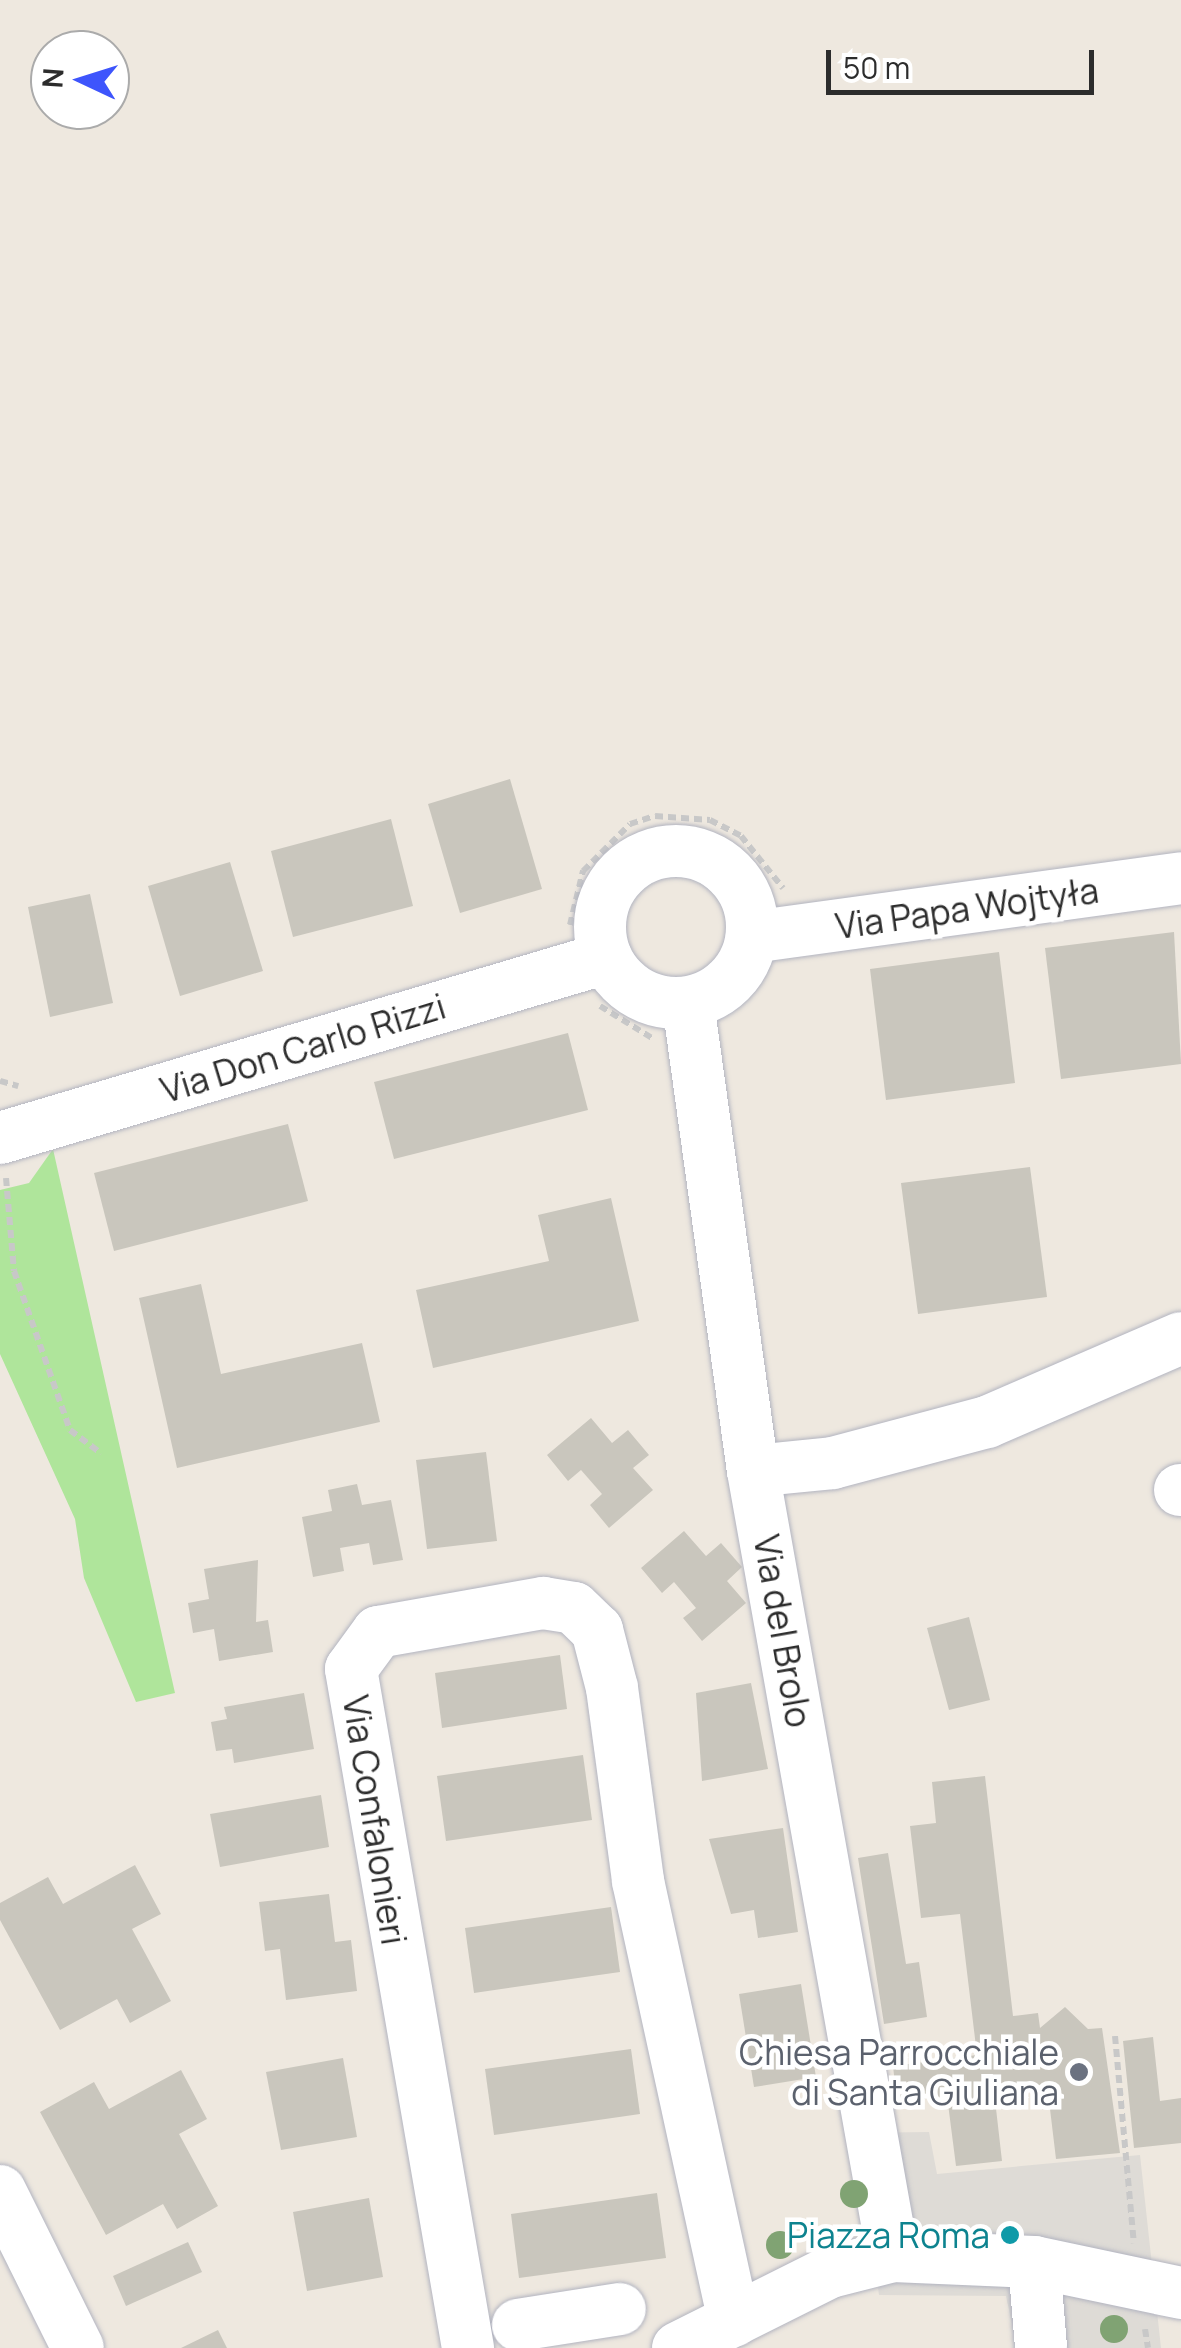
<!DOCTYPE html>
<meta charset="utf-8">
<style>
body{margin:0}
#map{position:relative;width:1181px;height:2348px;overflow:hidden;background:#eee8df;font-family:Manrope,sans-serif}
div>[style]{position:absolute}
.green>*{inset:0;background:#afe59b}
.plaza>*{inset:0;background:#dedbd6}
.building>*{inset:0;background:#c9c6bd}
.path>*{height:6px;margin-top:-3px;transform-origin:0;background:repeating-linear-gradient(90deg,#c8c8c8 0 8px,transparent 0 13px)}
.roads{filter:drop-shadow(0 0 2px #b2b4c0) drop-shadow(0 0 2px #b2b4c0)}
.minor>*{height:52px;margin:-26px;padding:0 26px;transform-origin:26px;border-radius:26px;background:#fff}
.minor>.ring{margin:-26px;padding:0;box-sizing:content-box;background:none;border:52px solid #fff;border-radius:50%}
.trees>*{width:28px;height:28px;margin:-14px;border-radius:50%;background:#80a373}
.dots>*{width:28px;height:28px;translate:-50% -50%;box-sizing:border-box;border:5px solid #fff;border-radius:50%}
span{translate:-50% -50%;white-space:nowrap;text-align:center;line-height:1.15;-webkit-text-stroke:9px #fff;paint-order:stroke}
.street-label{font-size:35px;color:#2c2c2c}
.worship-label{font-size:35px;color:#5b616d}
.right{translate:-100% -50%;text-align:right}
.culture-label{font-size:35px;color:#0d838f}
.north{position:absolute;left:30px;top:30px;width:100px;height:100px;box-sizing:border-box;background:#fff;border:2px solid #ababab;border-radius:50%;rotate:274deg;font-size:28px;font-weight:700;line-height:40px;text-align:center;color:#2c2c2c}
.north::after{content:'';display:block;margin:auto;width:35px;height:45px;background:#3e55fc;clip-path:polygon(50% 0,100% 100%,50% 72%,0 100%)}
.scale{position:absolute;left:826px;top:50px;width:268px;height:45px;box-sizing:border-box;border:5px solid #2c2c2c;border-top:0;padding-left:12px;font-size:30px;line-height:35px;white-space:nowrap;color:#2c2c2c;-webkit-text-stroke:8px #fff;paint-order:stroke}
</style>
<div id="map">
<div class="green">
<i style="clip-path:polygon(53px 1149px,175px 1693px,136px 1702px,84px 1578px,75px 1519px,0 1354px,0 1190px,29px 1183px)"></i>
</div>
<div class="plaza">
<i style="clip-path:polygon(929px 2132px,937px 2174px,1140px 2155px,1161px 2348px,1017px 2348px,1006px 2296px,879px 2295px,856px 2133px)"></i>
</div>
<div class="building">
<i style="clip-path:polygon(510px 779px,542px 889px,460px 913px,428px 804px)"></i>
<i style="clip-path:polygon(391px 819px,413px 906px,293px 937px,271px 851px)"></i>
<i style="clip-path:polygon(230px 862px,263px 971px,180px 996px,148px 886px)"></i>
<i style="clip-path:polygon(90px 894px,113px 1003px,50px 1017px,28px 907px)"></i>
<i style="clip-path:polygon(1174px 932px,1181px 1064px,1061px 1079px,1045px 948px)"></i>
<i style="clip-path:polygon(999px 952px,1015px 1083px,886px 1100px,870px 969px)"></i>
<i style="clip-path:polygon(568px 1033px,588px 1110px,394px 1159px,374px 1082px)"></i>
<i style="clip-path:polygon(288px 1124px,308px 1201px,114px 1251px,94px 1173px)"></i>
<i style="clip-path:polygon(1030px 1167px,1047px 1297px,918px 1314px,901px 1183px)"></i>
<i style="clip-path:polygon(611px 1198px,639px 1321px,433px 1368px,416px 1290px,549px 1261px,538px 1215px)"></i>
<i style="clip-path:polygon(201px 1284px,221px 1374px,362px 1343px,380px 1422px,177px 1468px,139px 1298px)"></i>
<i style="clip-path:polygon(591px 1418px,612px 1443px,628px 1430px,649px 1455px,633px 1468px,653px 1490px,609px 1528px,590px 1505px,602px 1494px,581px 1470px,568px 1481px,547px 1455px)"></i>
<i style="clip-path:polygon(486px 1452px,497px 1541px,427px 1549px,416px 1460px)"></i>
<i style="clip-path:polygon(357px 1484px,362px 1505px,391px 1500px,403px 1560px,373px 1565px,369px 1543px,340px 1548px,344px 1571px,313px 1577px,302px 1517px,332px 1511px,328px 1490px)"></i>
<i style="clip-path:polygon(684px 1531px,706px 1556px,721px 1543px,742px 1567px,727px 1581px,746px 1603px,702px 1641px,683px 1618px,696px 1608px,674px 1582px,662px 1593px,641px 1568px)"></i>
<i style="clip-path:polygon(258px 1560px,256px 1622px,268px 1620px,273px 1652px,219px 1661px,214px 1629px,193px 1633px,188px 1603px,209px 1599px,204px 1569px)"></i>
<i style="clip-path:polygon(969px 1617px,990px 1700px,949px 1710px,927px 1628px)"></i>
<i style="clip-path:polygon(560px 1655px,567px 1709px,442px 1728px,435px 1673px)"></i>
<i style="clip-path:polygon(751px 1683px,768px 1769px,702px 1781px,696px 1693px)"></i>
<i style="clip-path:polygon(304px 1693px,314px 1749px,234px 1763px,232px 1749px,216px 1751px,211px 1722px,227px 1719px,224px 1707px)"></i>
<i style="clip-path:polygon(583px 1755px,592px 1820px,446px 1841px,437px 1776px)"></i>
<i style="clip-path:polygon(985px 1776px,1013px 2016px,1038px 2013px,1040px 2028px,1065px 2007px,1088px 2029px,1102px 2028px,1120px 2153px,1056px 2159px,1047px 2084px,994px 2091px,1002px 2161px,956px 2166px,947px 2096px,897px 2102px,893px 2066px,977px 2055px,960px 1914px,921px 1918px,910px 1826px,936px 1823px,932px 1782px)"></i>
<i style="clip-path:polygon(321px 1795px,329px 1847px,220px 1867px,210px 1814px)"></i>
<i style="clip-path:polygon(783px 1828px,798px 1932px,758px 1938px,754px 1910px,731px 1914px,709px 1839px)"></i>
<i style="clip-path:polygon(888px 1853px,906px 1964px,919px 1962px,927px 2017px,884px 2024px,858px 1858px)"></i>
<i style="clip-path:polygon(135px 1865px,161px 1914px,132px 1929px,171px 2001px,130px 2023px,117px 1999px,60px 2030px,0 1920px,0 1903px,48px 1877px,63px 1904px)"></i>
<i style="clip-path:polygon(329px 1894px,335px 1942px,351px 1940px,357px 1991px,286px 2000px,280px 1949px,265px 1951px,259px 1902px)"></i>
<i style="clip-path:polygon(611px 1907px,620px 1972px,474px 1993px,465px 1928px)"></i>
<i style="clip-path:polygon(801px 1984px,816px 2077px,754px 2087px,739px 1994px)"></i>
<i style="clip-path:polygon(1153px 2037px,1160px 2101px,1181px 2098px,1181px 2143px,1134px 2148px,1123px 2041px)"></i>
<i style="clip-path:polygon(631px 2049px,640px 2114px,494px 2135px,485px 2069px)"></i>
<i style="clip-path:polygon(343px 2058px,357px 2137px,281px 2150px,266px 2072px)"></i>
<i style="clip-path:polygon(181px 2070px,207px 2119px,179px 2134px,218px 2206px,177px 2229px,163px 2204px,106px 2235px,40px 2112px,94px 2082px,109px 2109px)"></i>
<i style="clip-path:polygon(657px 2193px,666px 2258px,519px 2278px,511px 2214px)"></i>
<i style="clip-path:polygon(369px 2198px,383px 2277px,307px 2291px,293px 2212px)"></i>
<i style="clip-path:polygon(188px 2242px,202px 2272px,126px 2306px,113px 2276px)"></i>
<i style="clip-path:polygon(218px 2330px,227px 2348px,181px 2348px)"></i>
</div>
<div class="path">
<i style="left:570px;top:925px;width:56px;rotate:-76.5deg"></i>
<i style="left:583px;top:871px;width:66px;rotate:-45deg"></i>
<i style="left:630px;top:824px;width:26px;rotate:-18deg"></i>
<i style="left:655px;top:816px;width:55px;rotate:4.2deg"></i>
<i style="left:710px;top:820px;width:35px;rotate:27deg"></i>
<i style="left:741px;top:836px;width:67px;rotate:51.1deg"></i>
<i style="left:600px;top:1006px;width:61px;rotate:31.6deg"></i>
<i style="left:0;top:1081px;width:19px;rotate:16deg"></i>
<i style="left:6px;top:1178px;width:93px;rotate:85.1deg"></i>
<i style="left:14px;top:1271px;width:169px;rotate:70.6deg"></i>
<i style="left:70px;top:1430px;width:39px;rotate:37deg"></i>
<i style="left:1115px;top:2036px;width:208px;rotate:84.8deg"></i>
<i style="left:1145px;top:2329px;width:19px;rotate:81deg"></i>
</div>
<div class="roads">
<div class="minor">
<i class="ring" style="left:600px;top:851px;width:100px;height:100px"></i>
<i style="left:752px;top:937px;width:433px;rotate:-7.8deg"></i>
<i style="left:688px;top:1003px;width:472px;rotate:82.1deg"></i>
<i style="left:753px;top:1471px;width:797px;rotate:79.89deg"></i>
<i style="left:0;top:1138px;width:632px;rotate:-16.54deg"></i>
<i style="left:753px;top:1471px;width:80px;rotate:-5.7deg"></i>
<i style="left:833px;top:1463px;width:159px;rotate:-14.9deg"></i>
<i style="left:987px;top:1422px;width:211px;rotate:-23.4deg"></i>
<i style="left:1180px;top:1490px;width:1px"></i>
<i style="left:0;top:2191px;width:175px;rotate:63.6deg"></i>
<i style="left:1034px;top:2262px;width:86px;rotate:85.3deg"></i>
<i style="left:518px;top:2325px;width:103px;rotate:-8.9deg"></i>
<i style="left:468px;top:2348px;width:689px;rotate:-99.78deg"></i>
<i style="left:351px;top:1669px;width:46px;rotate:-53.9deg"></i>
<i style="left:378px;top:1632px;width:168px;rotate:-10deg"></i>
<i style="left:543px;top:1603px;width:31px;rotate:9deg"></i>
<i style="left:574px;top:1608px;width:32px;rotate:44deg"></i>
<i style="left:597px;top:1630px;width:60px;rotate:75.5deg"></i>
<i style="left:612px;top:1688px;width:195px;rotate:82.3deg"></i>
<i style="left:638px;top:1881px;width:450px;rotate:77.7deg"></i>
<i style="left:678px;top:2348px;width:170px;rotate:-26.6deg"></i>
<i style="left:830px;top:2272px;width:65px;rotate:-14.3deg"></i>
<i style="left:893px;top:2256px;width:141px;rotate:2.4deg"></i>
<i style="left:1034px;top:2262px;width:150px;rotate:11.9deg"></i>
</div>
</div>
<div class="trees">
<i style="left:854px;top:2194px"></i>
<i style="left:780px;top:2245px"></i>
<i style="left:1114px;top:2329px"></i>
</div>
<div class="dots">
<i style="left:1079px;top:2072px;background:#6b7280"></i>
<i style="left:1010px;top:2235px;background:#0f9aa8"></i>
</div>
<div class="street-label">
<span style="left:967px;top:908px;rotate:-8deg">Via Papa Wojtyła</span>
<span style="left:303px;top:1048px;rotate:-17deg">Via Don Carlo Rizzi</span>
<span style="left:783px;top:1631px;rotate:80deg">Via del Brolo</span>
<span style="left:375px;top:1820px;rotate:81deg">Via Confalonieri</span>
</div>
<div class="worship-label">
<span class="right" style="left:1059px;top:2072px">Chiesa Parrocchiale<br>di Santa Giuliana</span>
</div>
<div class="culture-label">
<span class="right" style="left:990px;top:2235px">Piazza Roma</span>
</div>
<div class="north">N</div>
<div class="scale">50 m</div>
</div>
